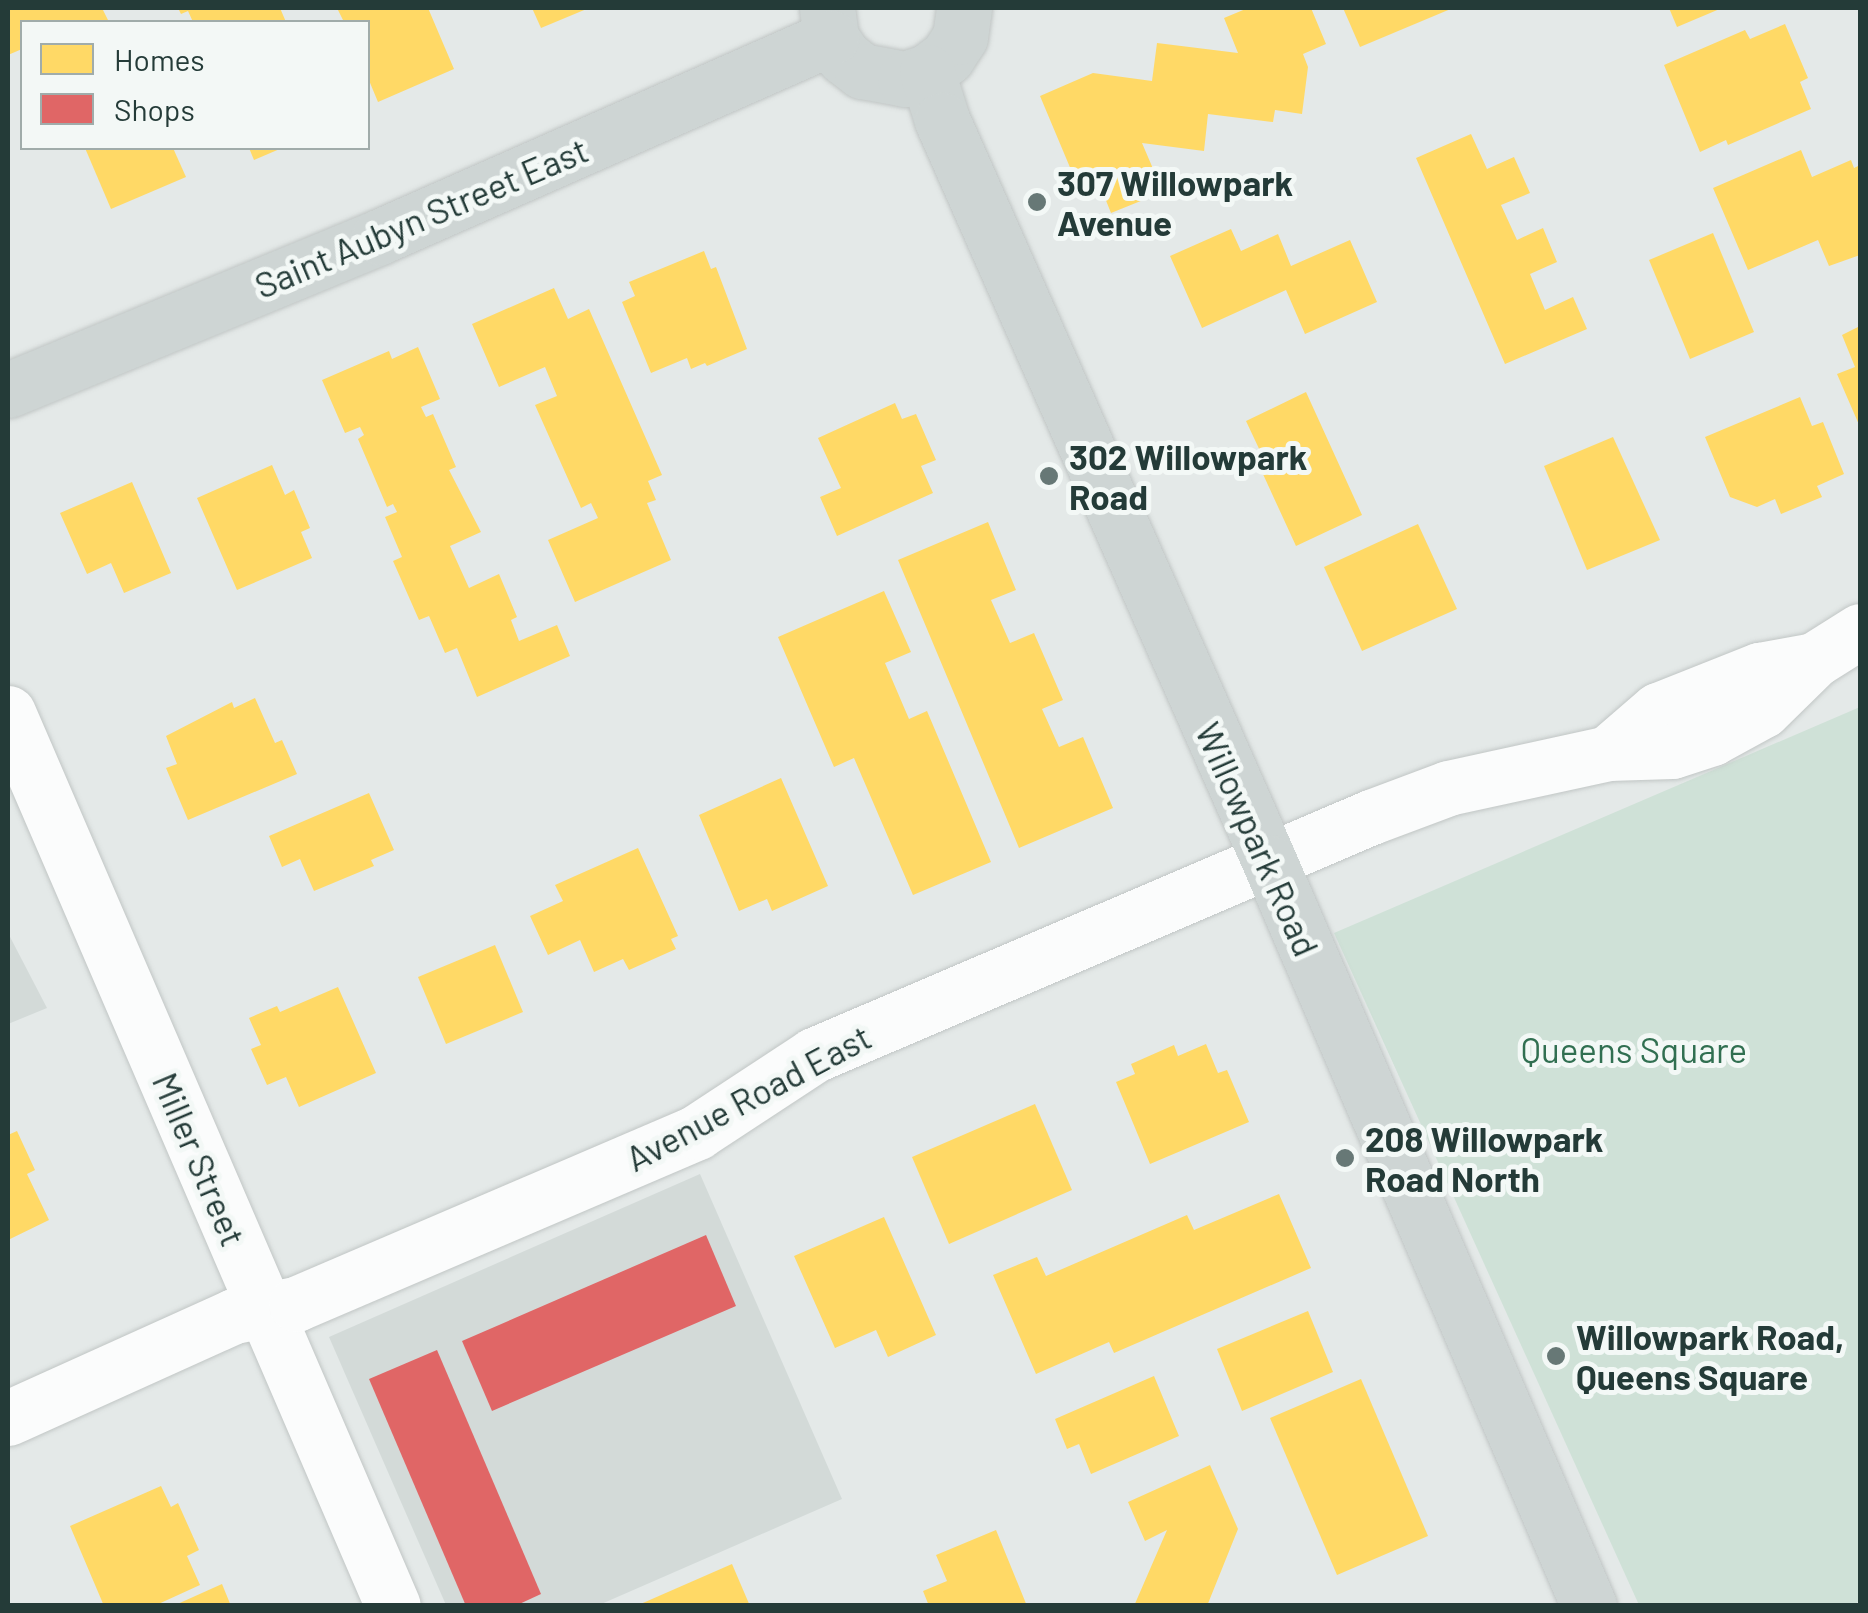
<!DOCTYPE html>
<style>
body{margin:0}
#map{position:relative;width:1868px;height:1613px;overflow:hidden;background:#e4e9e8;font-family:Barlow,sans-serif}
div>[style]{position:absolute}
.built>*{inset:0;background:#d3dad8}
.green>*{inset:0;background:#cfe1d7}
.homes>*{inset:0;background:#ffd966}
.shops>*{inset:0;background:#e06666}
.roads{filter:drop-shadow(0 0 2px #c1c6c5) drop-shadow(0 0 2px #c1c6c5)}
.minor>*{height:55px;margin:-27.5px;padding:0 27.5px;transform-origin:27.5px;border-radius:27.5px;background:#fbfcfc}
.major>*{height:55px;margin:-27.5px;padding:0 27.5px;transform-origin:27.5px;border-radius:27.5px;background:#ced5d4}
.dots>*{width:28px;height:28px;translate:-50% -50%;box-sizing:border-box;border:5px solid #f3f8f6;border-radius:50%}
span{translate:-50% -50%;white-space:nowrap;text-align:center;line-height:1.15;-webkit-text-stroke:10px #f3f8f6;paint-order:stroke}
.poi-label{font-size:35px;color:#243b38;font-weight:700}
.left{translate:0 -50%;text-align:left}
.street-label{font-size:35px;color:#243b38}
.park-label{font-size:35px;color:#316f51}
.frame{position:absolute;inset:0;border:10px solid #243b38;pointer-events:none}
.legend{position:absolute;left:20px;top:20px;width:350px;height:130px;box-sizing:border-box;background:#f3f8f6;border:2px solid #a0acaa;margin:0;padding:12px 18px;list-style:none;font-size:30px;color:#243b38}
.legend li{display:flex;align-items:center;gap:20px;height:50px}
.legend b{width:50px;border:2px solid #a0acaa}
</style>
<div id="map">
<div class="built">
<i style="clip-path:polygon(8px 933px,47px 1008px,8px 1024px)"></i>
<i style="clip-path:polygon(700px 1174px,842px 1499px,599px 1605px,446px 1605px,329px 1337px)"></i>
</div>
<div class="green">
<i style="clip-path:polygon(1860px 707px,1860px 1601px,1851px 1606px,1639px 1605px,1334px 933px)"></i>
</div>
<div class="homes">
<i style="clip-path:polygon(8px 8px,102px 8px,109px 22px,22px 22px,22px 49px,8px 55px)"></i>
<i style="clip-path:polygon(178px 8px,280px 8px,286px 22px,193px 22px,188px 11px,181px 14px)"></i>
<i style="clip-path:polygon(337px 8px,428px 8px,454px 69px,378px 102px,368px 78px,368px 22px,344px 22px)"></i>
<i style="clip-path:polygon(532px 8px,589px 8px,541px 28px)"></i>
<i style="clip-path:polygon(1248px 8px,1311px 8px,1326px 44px,1303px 54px,1308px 67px,1302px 114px,1275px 110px,1273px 122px,1208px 114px,1204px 151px,1142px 143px,1163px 192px,1111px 213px,1101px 188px,1082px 196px,1040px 96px,1093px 73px,1152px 81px,1157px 43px,1238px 53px,1224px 18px)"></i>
<i style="clip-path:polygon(1343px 8px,1453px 8px,1360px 47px)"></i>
<i style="clip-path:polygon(1669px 8px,1722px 8px,1677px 27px)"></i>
<i style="clip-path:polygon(1785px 24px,1808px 78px,1800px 82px,1811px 109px,1728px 145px,1726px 140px,1700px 152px,1664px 65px,1745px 30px,1750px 39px)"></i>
<i style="clip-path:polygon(1471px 134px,1487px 169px,1514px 157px,1530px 193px,1501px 205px,1517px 240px,1543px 228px,1557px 262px,1530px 274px,1545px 310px,1573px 297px,1587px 329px,1505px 364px,1416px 158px)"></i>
<i style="clip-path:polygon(85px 148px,173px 148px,186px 177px,111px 209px)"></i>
<i style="clip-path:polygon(249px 148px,282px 148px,254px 160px)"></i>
<i style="clip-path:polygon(1801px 150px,1812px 177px,1851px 160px,1854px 168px,1860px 165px,1860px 255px,1829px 266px,1818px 240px,1748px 270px,1713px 188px)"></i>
<i style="clip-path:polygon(1231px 229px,1241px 251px,1278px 234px,1291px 266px,1350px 240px,1377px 302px,1305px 334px,1286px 290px,1202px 328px,1170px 256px)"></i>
<i style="clip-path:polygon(1713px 233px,1754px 332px,1690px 359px,1649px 260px)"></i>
<i style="clip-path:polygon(704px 251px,711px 269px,716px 267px,747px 349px,707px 366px,705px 363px,691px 369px,687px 358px,651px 373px,622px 302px,635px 296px,629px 282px)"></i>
<i style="clip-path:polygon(554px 288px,568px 319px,589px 309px,662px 475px,648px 481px,656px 500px,647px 503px,671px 560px,575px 602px,548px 540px,598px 518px,591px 503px,581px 508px,535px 405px,557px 396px,545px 367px,499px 387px,472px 324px)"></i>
<i style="clip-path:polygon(1860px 326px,1860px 427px,1837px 374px,1855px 367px,1842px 335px)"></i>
<i style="clip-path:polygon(418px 347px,440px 399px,421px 407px,426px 417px,433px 414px,456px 467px,449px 470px,481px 532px,450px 546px,469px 588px,499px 574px,517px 617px,511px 620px,519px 641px,557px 625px,570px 656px,477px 697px,457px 648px,445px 653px,429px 616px,419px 620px,393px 561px,402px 557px,385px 517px,397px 512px,393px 504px,387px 507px,358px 439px,364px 435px,360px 427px,345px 433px,322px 380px,389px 351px,392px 359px)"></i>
<i style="clip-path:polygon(1306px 392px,1362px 515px,1296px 546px,1262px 472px,1269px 470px,1246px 421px)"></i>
<i style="clip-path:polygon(1800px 397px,1812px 426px,1823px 422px,1844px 474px,1817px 486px,1822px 497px,1781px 514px,1775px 499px,1757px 507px,1730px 497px,1705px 437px)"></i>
<i style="clip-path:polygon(895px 403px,902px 419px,916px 414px,936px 460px,921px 466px,933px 493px,837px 536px,820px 497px,841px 488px,818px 438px)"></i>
<i style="clip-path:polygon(1613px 437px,1660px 540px,1587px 570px,1544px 466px)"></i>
<i style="clip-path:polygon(272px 465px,285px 495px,294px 490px,310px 528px,301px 532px,312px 558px,237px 590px,197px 498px)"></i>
<i style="clip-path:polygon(132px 482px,171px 573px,124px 593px,111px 563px,87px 574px,60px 513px)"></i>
<i style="clip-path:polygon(988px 522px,1016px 590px,991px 600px,1010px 643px,1034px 633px,1063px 700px,1042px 709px,1059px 747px,1083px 737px,1113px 808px,1019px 848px,898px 560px)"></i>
<i style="clip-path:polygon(1418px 524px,1457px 609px,1362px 651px,1324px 567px)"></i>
<i style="clip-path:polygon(884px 591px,911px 652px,885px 663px,909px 719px,927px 711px,991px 862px,913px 895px,854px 758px,834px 767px,778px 637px)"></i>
<i style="clip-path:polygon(255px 698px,275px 743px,282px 740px,297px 774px,188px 820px,166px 768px,177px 764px,166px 736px,232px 702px,234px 708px)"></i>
<i style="clip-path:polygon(781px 778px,828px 886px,772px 911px,767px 899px,739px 911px,699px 815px)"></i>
<i style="clip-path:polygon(369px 793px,394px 850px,371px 860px,374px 866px,314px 891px,300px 859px,282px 867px,269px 836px)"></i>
<i style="clip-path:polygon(638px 848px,678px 936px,671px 939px,676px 949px,629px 970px,623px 959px,594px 972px,580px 940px,548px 955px,530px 916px,563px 901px,555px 885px)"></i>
<i style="clip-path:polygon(495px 945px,523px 1012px,446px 1044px,418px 977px)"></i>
<i style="clip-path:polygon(338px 987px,376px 1073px,299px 1107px,286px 1077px,267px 1085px,251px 1049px,261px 1045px,249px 1018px,277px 1006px,280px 1012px)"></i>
<i style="clip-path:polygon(1206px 1044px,1218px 1073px,1227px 1070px,1249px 1122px,1150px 1164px,1116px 1082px,1135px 1074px,1131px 1064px,1174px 1045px,1178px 1056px)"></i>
<i style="clip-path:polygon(1035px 1104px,1072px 1190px,949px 1244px,912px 1157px)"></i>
<i style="clip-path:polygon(17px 1131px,35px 1170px,27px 1174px,49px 1220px,8px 1240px,8px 1135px)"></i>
<i style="clip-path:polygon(1279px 1194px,1311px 1268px,1114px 1353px,1109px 1342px,1036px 1374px,993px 1275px,1037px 1257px,1046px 1276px,1187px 1215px,1194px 1230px)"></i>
<i style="clip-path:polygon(884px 1217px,936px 1335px,888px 1357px,876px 1330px,835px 1348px,794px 1256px)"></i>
<i style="clip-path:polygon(1308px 1311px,1333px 1372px,1242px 1411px,1217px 1349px)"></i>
<i style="clip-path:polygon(1154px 1376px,1179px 1436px,1091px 1474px,1079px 1444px,1067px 1449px,1055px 1419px)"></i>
<i style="clip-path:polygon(1361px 1379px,1428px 1536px,1337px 1575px,1270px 1418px)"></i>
<i style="clip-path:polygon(1210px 1465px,1238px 1529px,1207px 1606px,1134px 1606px,1167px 1530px,1145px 1541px,1128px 1502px)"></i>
<i style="clip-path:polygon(161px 1486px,171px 1507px,178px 1503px,199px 1550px,187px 1556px,200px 1585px,154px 1606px,104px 1606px,70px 1526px)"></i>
<i style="clip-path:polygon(996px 1530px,1027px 1606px,929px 1606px,923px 1591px,947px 1581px,936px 1555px)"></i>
<i style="clip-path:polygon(732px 1564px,750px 1606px,636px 1606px)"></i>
<i style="clip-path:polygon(222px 1584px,231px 1606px,173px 1606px)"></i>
</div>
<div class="shops">
<i style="clip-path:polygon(706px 1235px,736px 1306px,492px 1411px,462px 1341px)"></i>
<i style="clip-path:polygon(437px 1350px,541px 1594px,515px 1606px,466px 1606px,369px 1379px)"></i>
</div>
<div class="roads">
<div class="minor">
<i style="left:8px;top:713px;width:972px;rotate:66.68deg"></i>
<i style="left:1608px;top:753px;width:66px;rotate:-40.7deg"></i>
<i style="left:1658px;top:710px;width:109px;rotate:-21.6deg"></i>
<i style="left:1759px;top:670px;width:56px;rotate:-10.3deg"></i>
<i style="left:8px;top:1418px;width:248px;rotate:-24.3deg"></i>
<i style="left:234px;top:1316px;width:63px;rotate:-11deg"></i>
<i style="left:296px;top:1304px;width:436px;rotate:-23.2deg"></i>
<i style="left:697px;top:1132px;width:140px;rotate:-33.3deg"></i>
<i style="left:814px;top:1055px;width:606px;rotate:-23.14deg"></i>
<i style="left:1371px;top:817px;width:82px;rotate:-20.6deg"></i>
<i style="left:1448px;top:788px;width:164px;rotate:-12.3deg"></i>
<i style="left:1608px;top:753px;width:64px;rotate:-1.8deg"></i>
<i style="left:1672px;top:751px;width:42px;rotate:-18deg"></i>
<i style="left:1712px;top:738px;width:58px;rotate:-28.8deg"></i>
<i style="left:1763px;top:710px;width:71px;rotate:-44.4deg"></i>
<i style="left:1814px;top:660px;width:54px;rotate:-32.2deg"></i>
</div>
<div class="major">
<i style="left:827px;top:8px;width:30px;rotate:82deg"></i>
<i style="left:831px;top:38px;width:23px;rotate:56deg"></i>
<i style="left:844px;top:57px;width:23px;rotate:38deg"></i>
<i style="left:862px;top:71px;width:44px;rotate:10.5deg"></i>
<i style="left:905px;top:79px;width:23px;rotate:-18deg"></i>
<i style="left:927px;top:72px;width:25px;rotate:-37deg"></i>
<i style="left:947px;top:57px;width:24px;rotate:-57deg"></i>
<i style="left:960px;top:37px;width:29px;rotate:-82deg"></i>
<i style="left:927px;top:72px;width:50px;rotate:72.6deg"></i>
<i style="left:942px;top:120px;width:812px;rotate:66.18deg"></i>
<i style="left:1270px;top:863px;width:809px;rotate:66.76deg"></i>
<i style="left:8px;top:390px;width:401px;rotate:-22.4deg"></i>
<i style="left:379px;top:237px;width:494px;rotate:-23.8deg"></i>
</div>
</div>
<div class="dots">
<i style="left:1037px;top:202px;background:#677876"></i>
<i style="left:1049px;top:476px;background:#677876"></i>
<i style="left:1345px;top:1158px;background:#677876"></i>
<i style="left:1556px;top:1356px;background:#677876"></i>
</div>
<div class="poi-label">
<span class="left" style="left:1057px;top:202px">307 Willowpark<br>Avenue</span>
<span class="left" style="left:1069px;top:476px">302 Willowpark<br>Road</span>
<span class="left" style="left:1365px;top:1158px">208 Willowpark<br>Road North</span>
<span class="left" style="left:1576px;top:1356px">Willowpark Road,<br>Queens Square</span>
</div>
<div class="street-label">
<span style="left:421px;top:217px;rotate:-23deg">Saint Aubyn Street East</span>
<span style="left:1258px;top:839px;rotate:66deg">Willowpark Road</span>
<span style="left:748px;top:1097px;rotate:-28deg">Avenue Road East</span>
<span style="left:200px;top:1159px;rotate:67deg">Miller Street</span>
</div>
<div class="park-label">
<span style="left:1634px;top:1049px">Queens Square</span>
</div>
<div class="frame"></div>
<ul class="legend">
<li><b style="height:28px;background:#ffd966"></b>Homes</li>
<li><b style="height:28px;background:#e06666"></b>Shops</li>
</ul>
</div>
